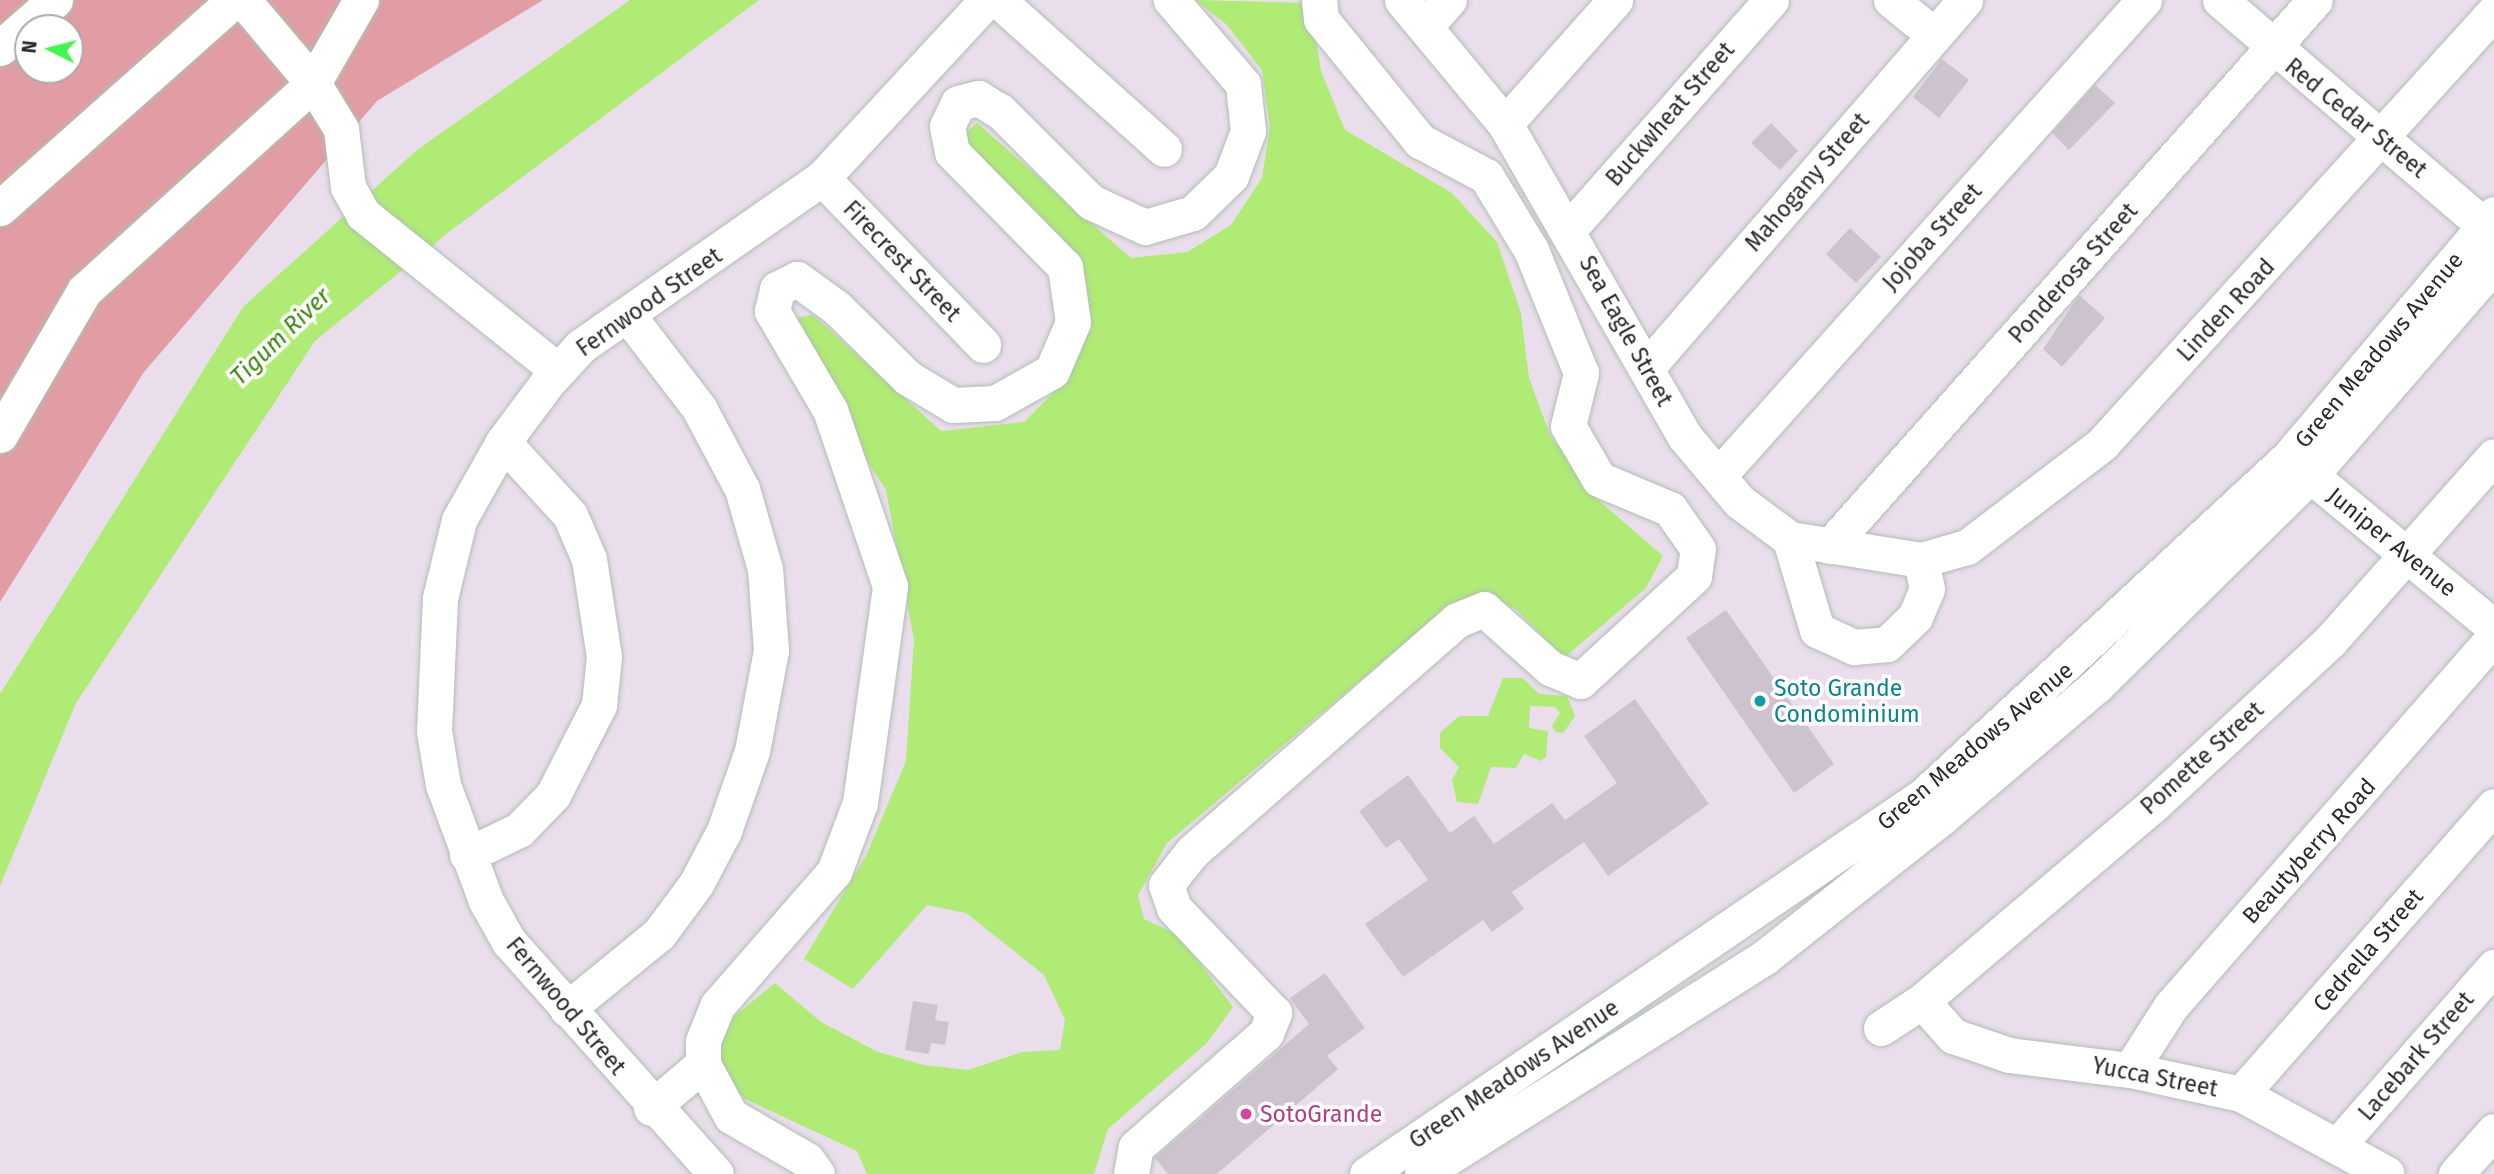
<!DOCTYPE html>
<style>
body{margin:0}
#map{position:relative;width:2494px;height:1174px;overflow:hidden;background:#eadeed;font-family:"Fira Sans",sans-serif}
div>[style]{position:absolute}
.green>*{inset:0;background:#e19da3}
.water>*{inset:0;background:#afeb75}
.building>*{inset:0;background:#cdc3cf}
.roads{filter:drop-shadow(0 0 2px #b1beb2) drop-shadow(0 0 2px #b1beb2)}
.minor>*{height:35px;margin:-17.5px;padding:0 17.5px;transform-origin:17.5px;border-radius:17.5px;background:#fff}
.dots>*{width:19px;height:19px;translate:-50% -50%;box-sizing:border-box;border:4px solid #fff;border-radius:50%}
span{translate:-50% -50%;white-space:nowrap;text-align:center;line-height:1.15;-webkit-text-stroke:7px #fff;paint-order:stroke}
.street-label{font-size:23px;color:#2b2b2b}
.culture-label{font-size:23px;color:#0d838f}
.left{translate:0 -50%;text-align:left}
.hotel-label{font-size:23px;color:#b23c85}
.water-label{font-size:24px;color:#418512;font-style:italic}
.north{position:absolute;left:14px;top:14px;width:70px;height:70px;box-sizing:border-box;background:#fff;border:2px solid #aaa;border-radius:50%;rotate:276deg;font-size:19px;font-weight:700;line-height:28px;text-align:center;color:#2b2b2b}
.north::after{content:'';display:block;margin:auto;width:24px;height:32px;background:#44f44e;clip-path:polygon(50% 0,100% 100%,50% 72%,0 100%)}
</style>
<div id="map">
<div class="green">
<i style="clip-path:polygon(evenodd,0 0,543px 0,377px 101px,144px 372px,0 602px,0 0,28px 28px,70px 28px,70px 70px,28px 70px,28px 28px)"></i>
</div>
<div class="water">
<i style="clip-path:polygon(630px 0,759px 0,454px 228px,315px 341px,76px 703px,0 886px,0 694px,243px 307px,417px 150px)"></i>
<i style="clip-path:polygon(1195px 0,1310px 3px,1321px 71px,1345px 130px,1452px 193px,1497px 242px,1521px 313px,1529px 378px,1550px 435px,1596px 498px,1663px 556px,1646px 588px,1564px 658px,1516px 609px,1480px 598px,1426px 625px,1167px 843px,1138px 895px,1144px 919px,1178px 935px,1233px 1007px,1207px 1043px,1108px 1129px,1094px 1174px,867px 1174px,857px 1151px,745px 1099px,721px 1076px,716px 1048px,731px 1019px,775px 983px,821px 1022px,878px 1052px,924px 1065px,968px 1070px,1022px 1052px,1060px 1050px,1065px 1020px,1044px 975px,966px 913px,927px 905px,853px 989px,804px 959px,866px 856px,906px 761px,914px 640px,886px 490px,840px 419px,795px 318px,813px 315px,941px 431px,1024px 422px,1064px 382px,1081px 315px,958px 140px,977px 123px,1131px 258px,1187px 252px,1231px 225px,1262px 178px,1270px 127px,1262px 70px,1226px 24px)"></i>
<i style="clip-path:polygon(1503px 678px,1523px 678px,1539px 694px,1567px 696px,1575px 716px,1563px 733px,1556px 732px,1552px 726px,1560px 713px,1555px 707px,1530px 706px,1529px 728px,1548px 731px,1546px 757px,1540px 761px,1524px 754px,1516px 768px,1491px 767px,1478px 804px,1457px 802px,1452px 780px,1459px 767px,1440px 748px,1440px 733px,1459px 716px,1488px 716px)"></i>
</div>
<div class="building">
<i style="clip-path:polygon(1942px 59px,1969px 80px,1939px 118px,1913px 97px)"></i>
<i style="clip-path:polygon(2095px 85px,2115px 103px,2069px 150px,2052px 133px)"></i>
<i style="clip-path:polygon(1771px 123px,1798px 151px,1780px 170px,1751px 143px)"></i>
<i style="clip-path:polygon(1850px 228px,1881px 257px,1856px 283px,1826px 254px)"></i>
<i style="clip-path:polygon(2079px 295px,2105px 318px,2062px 367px,2043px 349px)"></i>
<i style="clip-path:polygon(1726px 610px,1834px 764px,1794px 793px,1686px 638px)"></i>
<i style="clip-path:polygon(1635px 699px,1709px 804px,1608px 876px,1584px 842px,1512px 892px,1524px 909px,1492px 932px,1483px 920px,1403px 977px,1365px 924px,1428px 880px,1399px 839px,1386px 848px,1359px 811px,1408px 775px,1450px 833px,1474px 816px,1494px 844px,1552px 803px,1565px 820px,1617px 783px,1584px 736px)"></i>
<i style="clip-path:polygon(1325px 973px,1365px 1028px,1327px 1056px,1338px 1069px,1217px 1174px,1168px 1174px,1155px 1158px,1309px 1024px,1290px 998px)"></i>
<i style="clip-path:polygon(913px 1001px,938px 1005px,935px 1020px,949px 1022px,945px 1045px,931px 1043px,929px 1054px,905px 1050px)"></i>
</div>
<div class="roads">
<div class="minor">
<i style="left:243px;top:0;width:109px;rotate:49.9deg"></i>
<i style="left:313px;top:83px;width:54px;rotate:58.7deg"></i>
<i style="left:341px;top:129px;width:58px;rotate:83.1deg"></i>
<i style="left:348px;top:187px;width:31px;rotate:61deg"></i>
<i style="left:363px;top:214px;width:250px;rotate:38.8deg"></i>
<i style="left:998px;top:0;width:223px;rotate:41.9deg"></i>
<i style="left:1402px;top:0;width:161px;rotate:50.3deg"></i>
<i style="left:1505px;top:124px;width:361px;rotate:60.1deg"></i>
<i style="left:1685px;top:437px;width:85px;rotate:49.8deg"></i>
<i style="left:1740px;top:502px;width:62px;rotate:36.5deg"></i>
<i style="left:1790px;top:539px;width:133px;rotate:9.1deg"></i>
<i style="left:1921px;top:560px;width:48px;rotate:-15.8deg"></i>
<i style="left:1967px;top:547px;width:170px;rotate:-37.3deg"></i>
<i style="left:2102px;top:444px;width:583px;rotate:-47.78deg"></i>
<i style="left:1891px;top:0;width:55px;rotate:39.1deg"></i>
<i style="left:2220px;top:0;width:360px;rotate:40.5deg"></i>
<i style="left:1426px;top:26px;width:35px;rotate:-49deg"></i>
<i style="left:0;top:48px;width:73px;rotate:-41.1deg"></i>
<i style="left:1505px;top:124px;width:166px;rotate:-48.4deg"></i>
<i style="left:822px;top:178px;width:232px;rotate:46deg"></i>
<i style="left:0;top:208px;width:313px;rotate:-41.6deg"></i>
<i style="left:1570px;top:228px;width:304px;rotate:-48.6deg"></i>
<i style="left:1649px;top:365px;width:483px;rotate:-49.1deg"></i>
<i style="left:0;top:435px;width:167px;rotate:-59.7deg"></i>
<i style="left:84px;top:291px;width:309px;rotate:-42.2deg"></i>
<i style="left:313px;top:83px;width:96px;rotate:-60deg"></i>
<i style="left:2292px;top:460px;width:262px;rotate:39.6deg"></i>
<i style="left:1720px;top:474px;width:636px;rotate:-48.19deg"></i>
<i style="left:1790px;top:539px;width:95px;rotate:73.5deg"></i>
<i style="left:1817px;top:630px;width:41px;rotate:24.7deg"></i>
<i style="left:1854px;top:647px;width:33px;rotate:-5deg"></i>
<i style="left:1887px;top:644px;width:39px;rotate:-44deg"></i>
<i style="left:1915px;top:617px;width:30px;rotate:-67deg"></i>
<i style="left:1927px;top:589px;width:30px;rotate:-102deg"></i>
<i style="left:1830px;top:546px;width:730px;rotate:-48.39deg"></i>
<i style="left:467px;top:855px;width:58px;rotate:-25.7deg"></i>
<i style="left:519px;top:830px;width:49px;rotate:-45.8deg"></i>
<i style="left:553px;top:795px;width:101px;rotate:-62.9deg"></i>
<i style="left:599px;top:705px;width:48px;rotate:-84.1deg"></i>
<i style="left:604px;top:657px;width:99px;rotate:-98.7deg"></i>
<i style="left:589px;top:559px;width:48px;rotate:-113.4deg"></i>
<i style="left:570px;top:515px;width:99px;rotate:-132.5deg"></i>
<i style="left:1922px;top:1001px;width:47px;rotate:48.5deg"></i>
<i style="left:1953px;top:1036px;width:59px;rotate:18.7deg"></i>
<i style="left:2009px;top:1055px;width:122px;rotate:7.1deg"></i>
<i style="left:2130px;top:1070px;width:114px;rotate:12.2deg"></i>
<i style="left:2241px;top:1094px;width:166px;rotate:28.7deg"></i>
<i style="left:567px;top:1009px;width:119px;rotate:-39.2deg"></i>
<i style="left:659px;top:934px;width:62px;rotate:-53.5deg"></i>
<i style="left:696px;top:884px;width:60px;rotate:-62.2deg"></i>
<i style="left:724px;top:831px;width:85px;rotate:-70.7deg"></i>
<i style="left:752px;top:751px;width:103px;rotate:-79.3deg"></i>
<i style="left:771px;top:650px;width:81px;rotate:-94.2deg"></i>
<i style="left:765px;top:569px;width:83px;rotate:-106deg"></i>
<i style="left:742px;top:489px;width:92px;rotate:-118deg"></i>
<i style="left:699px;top:408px;width:113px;rotate:-127.5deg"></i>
<i style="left:1881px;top:1028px;width:49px;rotate:-33.4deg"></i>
<i style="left:1922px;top:1001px;width:303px;rotate:-40.3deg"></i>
<i style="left:2153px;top:805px;width:241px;rotate:-42.8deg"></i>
<i style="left:2330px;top:641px;width:247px;rotate:-48.4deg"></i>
<i style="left:703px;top:1064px;width:59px;rotate:61.7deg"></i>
<i style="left:731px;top:1116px;width:88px;rotate:30.1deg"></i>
<i style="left:807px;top:1160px;width:17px;rotate:54deg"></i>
<i style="left:2130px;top:1070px;width:76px;rotate:-57.4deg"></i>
<i style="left:2171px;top:1006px;width:490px;rotate:-48.8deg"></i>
<i style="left:2241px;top:1094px;width:383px;rotate:-48.7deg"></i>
<i style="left:651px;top:1108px;width:68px;rotate:-40.2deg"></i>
<i style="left:703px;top:1064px;width:23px;rotate:-90deg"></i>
<i style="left:703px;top:1041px;width:38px;rotate:-68deg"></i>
<i style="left:717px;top:1006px;width:178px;rotate:-48.9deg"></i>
<i style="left:834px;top:872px;width:74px;rotate:-69.4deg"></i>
<i style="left:860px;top:803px;width:219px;rotate:-82.1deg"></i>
<i style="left:890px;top:586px;width:186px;rotate:-108.8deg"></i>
<i style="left:830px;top:410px;width:115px;rotate:-120.4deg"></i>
<i style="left:772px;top:311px;width:23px;rotate:-77deg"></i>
<i style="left:777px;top:289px;width:22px;rotate:-27deg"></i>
<i style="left:797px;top:279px;width:49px;rotate:35.9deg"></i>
<i style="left:837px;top:308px;width:100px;rotate:44.6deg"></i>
<i style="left:908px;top:378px;width:52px;rotate:31deg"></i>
<i style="left:953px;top:405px;width:42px;rotate:-2.7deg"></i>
<i style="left:995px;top:403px;width:65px;rotate:-29.3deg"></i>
<i style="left:1052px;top:371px;width:53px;rotate:-66.8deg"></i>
<i style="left:1073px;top:322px;width:56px;rotate:-98.3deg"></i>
<i style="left:1065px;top:267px;width:161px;rotate:-134.5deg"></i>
<i style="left:952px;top:152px;width:26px;rotate:-101deg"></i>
<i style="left:947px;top:126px;width:25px;rotate:-64deg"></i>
<i style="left:958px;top:103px;width:21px;rotate:-14deg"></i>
<i style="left:978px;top:98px;width:26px;rotate:31deg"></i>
<i style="left:1000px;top:111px;width:129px;rotate:45deg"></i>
<i style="left:1091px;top:202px;width:60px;rotate:24.8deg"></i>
<i style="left:1145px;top:227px;width:50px;rotate:-16.3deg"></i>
<i style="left:1193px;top:213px;width:53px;rotate:-44.2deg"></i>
<i style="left:1231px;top:176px;width:48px;rotate:-69.3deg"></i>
<i style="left:1248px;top:131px;width:47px;rotate:-96.1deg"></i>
<i style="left:1243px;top:84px;width:111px;rotate:-130.6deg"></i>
<i style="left:2338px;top:1145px;width:237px;rotate:-48.8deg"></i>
<i style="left:716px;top:1174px;width:311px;rotate:-131.7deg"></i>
<i style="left:509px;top:942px;width:47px;rotate:-119.3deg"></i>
<i style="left:486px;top:901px;width:124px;rotate:-110.3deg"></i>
<i style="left:443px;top:785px;width:55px;rotate:-99.5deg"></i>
<i style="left:434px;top:731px;width:133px;rotate:-87.4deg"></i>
<i style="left:440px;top:598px;width:80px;rotate:-76.3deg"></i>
<i style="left:459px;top:520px;width:90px;rotate:-60.6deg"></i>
<i style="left:503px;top:442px;width:74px;rotate:-53.3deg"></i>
<i style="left:547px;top:383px;width:50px;rotate:-47.4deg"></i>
<i style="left:581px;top:346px;width:294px;rotate:-34.9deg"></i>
<i style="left:822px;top:178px;width:243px;rotate:-47.2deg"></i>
<i style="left:1131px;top:1174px;width:27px;rotate:-80deg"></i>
<i style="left:1136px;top:1147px;width:173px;rotate:-41.2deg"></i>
<i style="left:1266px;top:1033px;width:22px;rotate:-68deg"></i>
<i style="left:1274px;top:1013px;width:145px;rotate:-133.6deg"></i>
<i style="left:1174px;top:908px;width:24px;rotate:-109deg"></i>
<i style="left:1166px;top:885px;width:42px;rotate:-51.8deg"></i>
<i style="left:1192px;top:852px;width:352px;rotate:-41.2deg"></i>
<i style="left:1457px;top:620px;width:29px;rotate:-22deg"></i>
<i style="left:1484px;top:609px;width:89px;rotate:41.8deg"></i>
<i style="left:1550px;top:668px;width:33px;rotate:23deg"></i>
<i style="left:1580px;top:681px;width:155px;rotate:-42.6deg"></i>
<i style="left:1694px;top:576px;width:27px;rotate:-82deg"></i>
<i style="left:1698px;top:549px;width:49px;rotate:-125deg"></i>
<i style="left:1670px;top:509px;width:77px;rotate:-157.1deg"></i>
<i style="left:1599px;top:479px;width:61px;rotate:-120.3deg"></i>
<i style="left:1568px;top:426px;width:55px;rotate:-76.2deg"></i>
<i style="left:1581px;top:373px;width:133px;rotate:-112.1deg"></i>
<i style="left:1531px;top:250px;width:87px;rotate:-121.3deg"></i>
<i style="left:1486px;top:176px;width:75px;rotate:-152.1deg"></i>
<i style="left:1420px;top:141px;width:157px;rotate:-129.1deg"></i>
<i style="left:1321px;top:19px;width:19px;rotate:-96deg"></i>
<i style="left:1367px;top:1174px;width:674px;rotate:-34.23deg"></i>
<i style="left:1924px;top:795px;width:497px;rotate:-42.8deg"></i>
<i style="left:2289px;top:457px;width:318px;rotate:-49.8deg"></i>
<i style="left:1422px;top:1174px;width:406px;rotate:-32.3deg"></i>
<i style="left:1765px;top:957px;width:226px;rotate:-38.3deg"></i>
<i style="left:1942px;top:817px;width:204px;rotate:-40.4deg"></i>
<i style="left:2097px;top:685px;width:298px;rotate:-44.5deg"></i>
<i style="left:2310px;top:476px;width:281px;rotate:-49deg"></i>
<i style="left:2456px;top:1174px;width:57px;rotate:-48.5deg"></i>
</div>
</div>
<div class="dots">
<i style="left:1760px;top:701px;background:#0f9aa8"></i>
<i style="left:1246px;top:1114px;background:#d1479c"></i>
</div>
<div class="street-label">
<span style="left:1670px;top:114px;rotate:-49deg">Buckwheat Street</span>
<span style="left:2356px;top:118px;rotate:39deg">Red Cedar Street</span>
<span style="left:1807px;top:182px;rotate:-49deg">Mahogany Street</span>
<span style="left:1932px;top:237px;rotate:-48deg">Jojoba Street</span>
<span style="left:902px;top:261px;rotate:46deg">Firecrest Street</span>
<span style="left:2073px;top:273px;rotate:-48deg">Ponderosa Street</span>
<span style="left:649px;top:302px;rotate:-35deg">Fernwood Street</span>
<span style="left:2226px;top:310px;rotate:-47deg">Linden Road</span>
<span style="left:1626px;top:331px;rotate:61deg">Sea Eagle Street</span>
<span style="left:2379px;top:350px;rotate:-50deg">Green Meadows Avenue</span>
<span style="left:2392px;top:542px;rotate:39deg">Juniper Avenue</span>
<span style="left:1975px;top:746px;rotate:-40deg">Green Meadows Avenue</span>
<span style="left:2202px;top:758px;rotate:-42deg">Pomette Street</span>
<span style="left:2309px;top:851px;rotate:-48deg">Beautyberry Road</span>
<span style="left:2368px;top:950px;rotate:-49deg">Cedrella Street</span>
<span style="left:566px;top:1006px;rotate:50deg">Fernwood Street</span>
<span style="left:2416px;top:1056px;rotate:-49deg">Lacebark Street</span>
<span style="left:1514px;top:1074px;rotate:-34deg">Green Meadows Avenue</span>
<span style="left:2155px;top:1077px;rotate:11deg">Yucca Street</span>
</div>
<div class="culture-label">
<span class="left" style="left:1774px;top:701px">Soto Grande<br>Condominium</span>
</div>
<div class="hotel-label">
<span class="left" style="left:1260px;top:1114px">SotoGrande</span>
</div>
<div class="water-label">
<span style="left:281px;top:337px;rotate:-44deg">Tigum River</span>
</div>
<div class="north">N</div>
</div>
